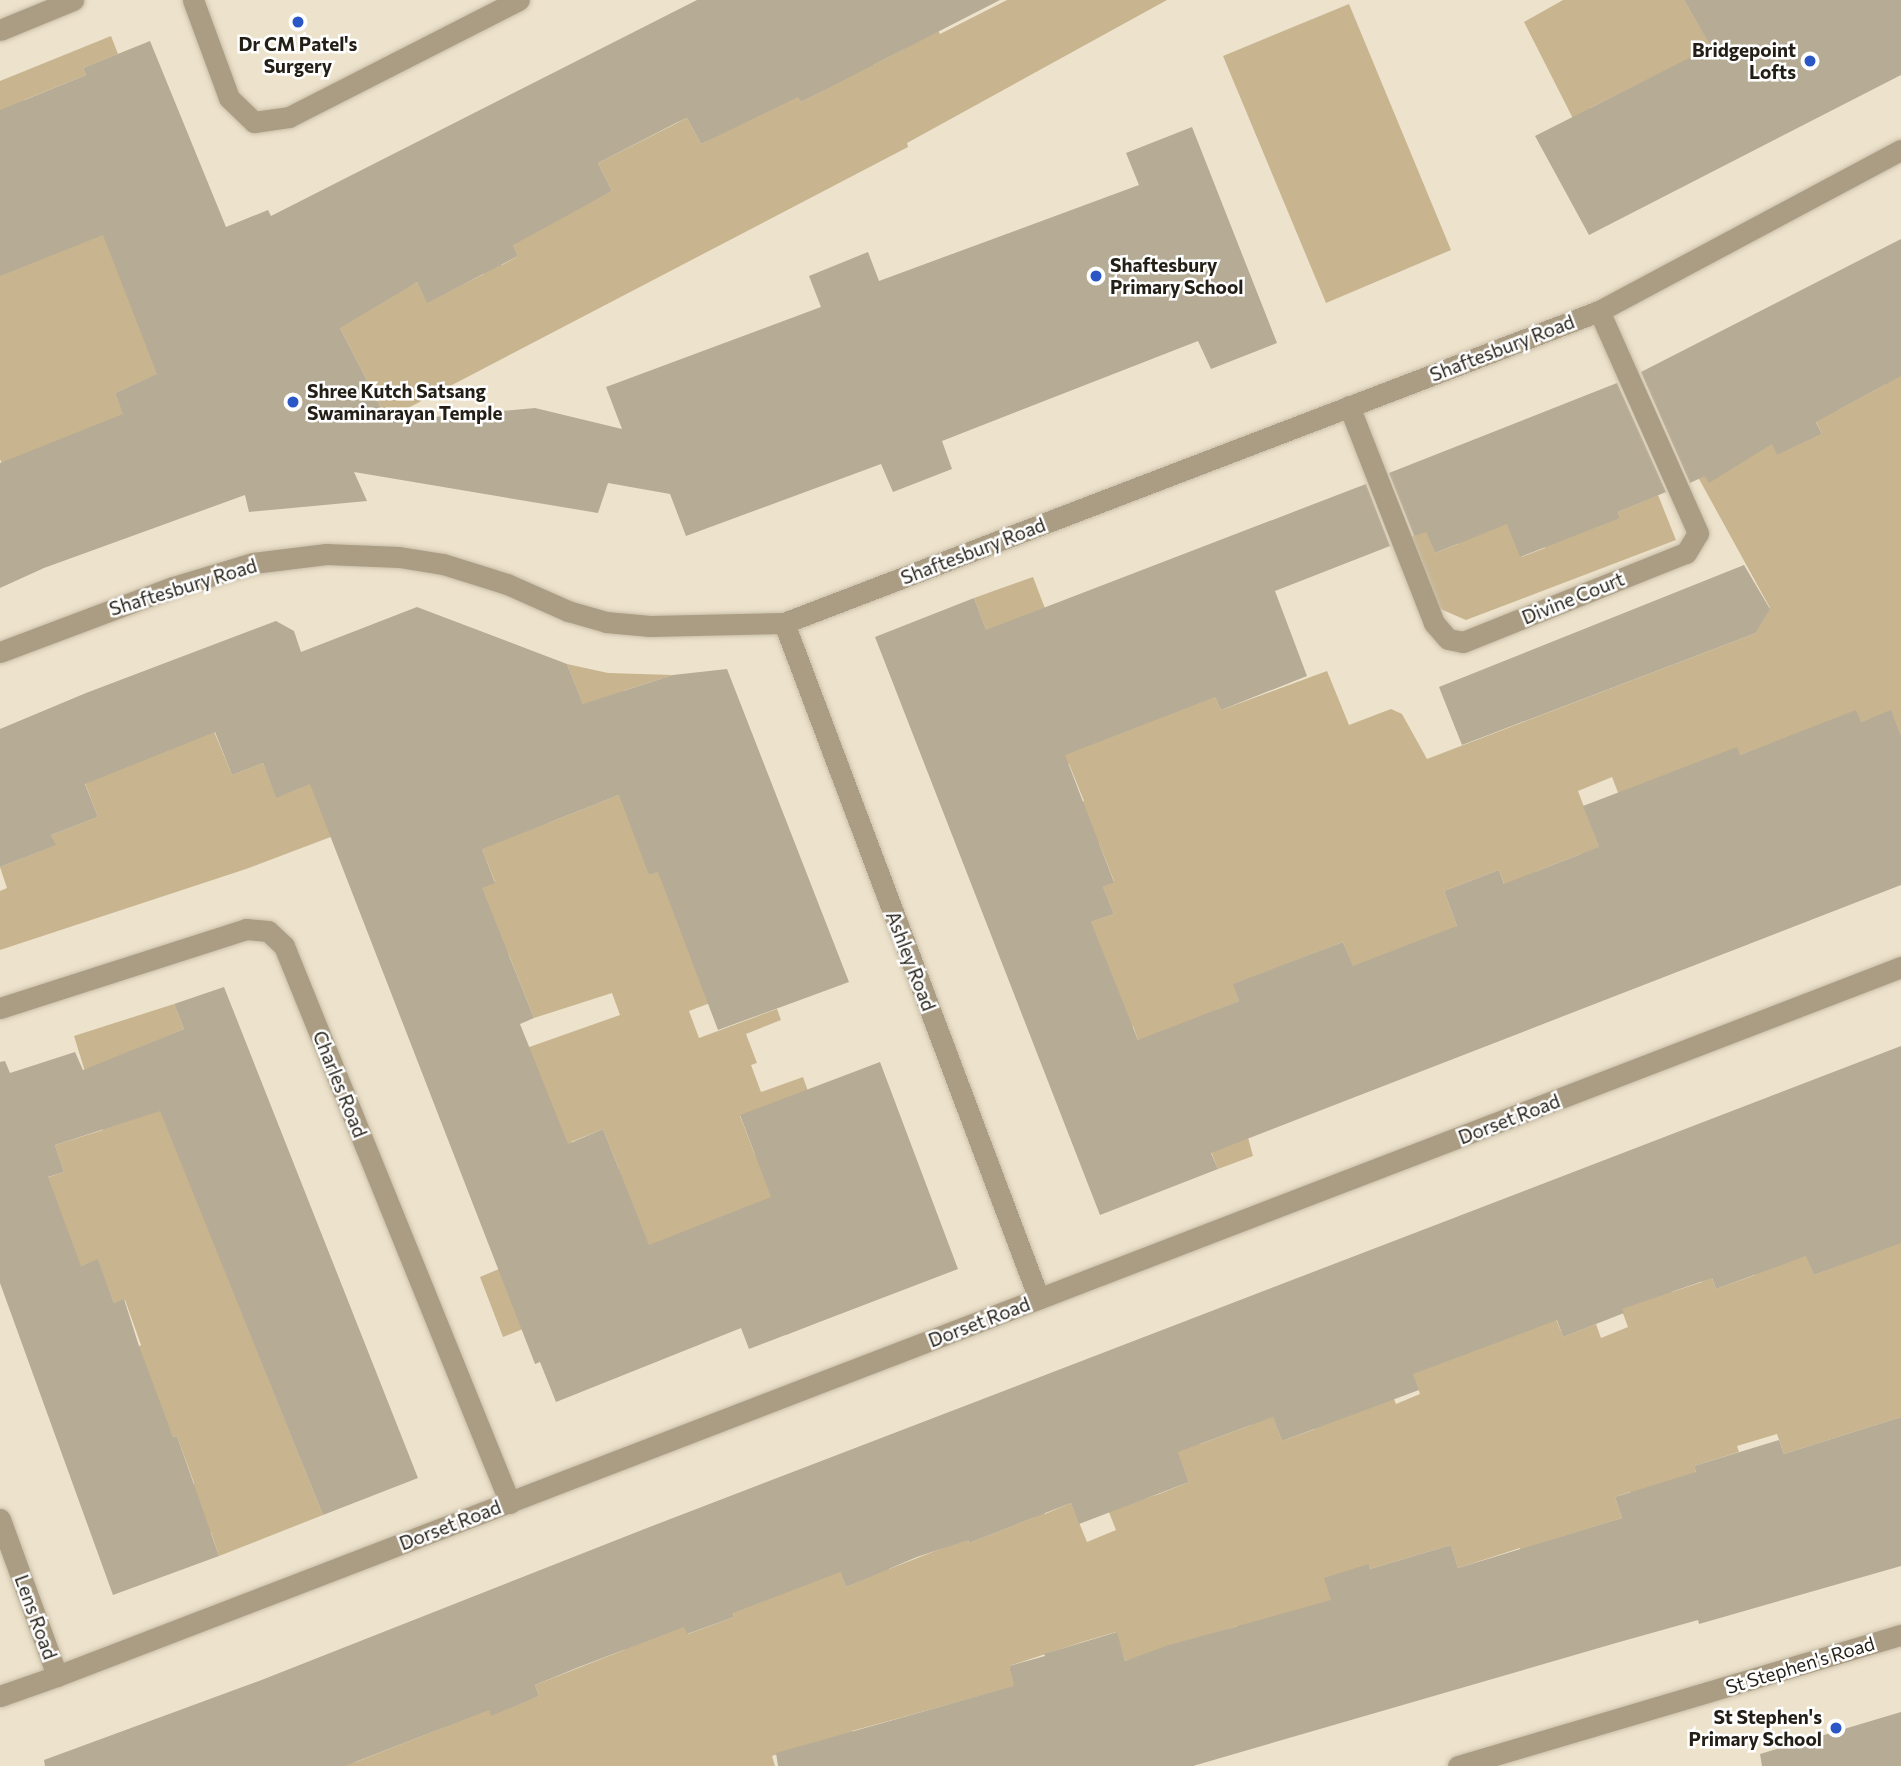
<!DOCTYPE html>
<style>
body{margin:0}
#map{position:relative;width:1901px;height:1766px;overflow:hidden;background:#ede2cb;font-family:Commissioner,sans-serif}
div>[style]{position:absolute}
.green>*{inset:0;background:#c8b590}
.building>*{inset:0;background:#b6ab95}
.roads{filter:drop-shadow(0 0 2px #c9bfaa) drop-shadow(0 0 2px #c9bfaa)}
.lane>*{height:21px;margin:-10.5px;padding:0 10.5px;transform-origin:10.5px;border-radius:10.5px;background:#ab9d83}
.street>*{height:21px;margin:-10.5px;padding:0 10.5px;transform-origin:10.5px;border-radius:10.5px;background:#ab9d83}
.dots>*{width:19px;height:19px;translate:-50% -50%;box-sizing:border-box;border:4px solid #fff;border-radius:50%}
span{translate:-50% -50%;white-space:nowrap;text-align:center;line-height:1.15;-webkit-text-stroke:5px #fff;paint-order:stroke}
.poi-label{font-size:19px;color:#231f16;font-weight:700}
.right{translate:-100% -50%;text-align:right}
.left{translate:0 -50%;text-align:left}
.street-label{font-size:19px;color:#231f16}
</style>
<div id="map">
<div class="green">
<i style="clip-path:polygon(1007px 0,1167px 0,907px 143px,908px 147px,387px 419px,322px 293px,348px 318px,417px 282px,427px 302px,484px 274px,474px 253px,502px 265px,518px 256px,512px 243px,612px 191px,598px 163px,687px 118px,701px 144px,726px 131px,785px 71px,801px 102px,824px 90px,856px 32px,873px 65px,904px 49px,927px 10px,940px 34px)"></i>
<i style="clip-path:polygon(1563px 0,1684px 0,1712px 48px,1590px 108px,1591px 154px,1524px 22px)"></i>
<i style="clip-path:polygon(1349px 4px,1451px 250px,1326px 303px,1223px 56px)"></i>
<i style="clip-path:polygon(111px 36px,118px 54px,83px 68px,86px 75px,24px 100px,140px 213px,200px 386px,151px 377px,115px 393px,124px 415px,17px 503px,0 459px,0 81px)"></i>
<i style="clip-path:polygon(1865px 348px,1901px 359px,1901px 735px,1891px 711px,1861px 722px,1790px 767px,1780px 740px,1740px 755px,1632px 829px,1612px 777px,1578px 791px,1625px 916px,1608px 922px,1581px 854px,1535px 872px,1530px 952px,1499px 870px,1444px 891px,1457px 926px,1371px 1012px,1343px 942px,1234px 984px,1239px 1001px,1214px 1011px,1253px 1156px,1218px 1169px,1192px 1104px,1153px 1080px,1133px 1026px,1100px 1039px,1091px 922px,1114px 914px,1103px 887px,1114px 881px,1099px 843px,1077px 852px,1061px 811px,1084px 801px,1069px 764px,1056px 768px,987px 633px,974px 598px,1033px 577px,1067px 666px,1215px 697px,1221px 710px,1327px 671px,1349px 725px,1391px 709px,1402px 714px,1427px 759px,1756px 633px,1770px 608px,1676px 437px,1752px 400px,1778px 454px,1822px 434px,1794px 374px,1838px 410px,1886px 384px)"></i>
<i style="clip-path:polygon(1658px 495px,1676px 540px,1466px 620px,1438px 608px,1412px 536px,1426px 531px,1435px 553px,1458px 544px,1455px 536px,1499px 503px,1521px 557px,1545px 548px,1541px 535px,1620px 518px,1618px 512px)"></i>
<i style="clip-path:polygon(567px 664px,608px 673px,673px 675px,623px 691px,649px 875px,669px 867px,766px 982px,689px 1011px,699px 1038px,777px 1009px,781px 1020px,746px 1034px,757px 1063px,751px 1065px,761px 1092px,803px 1077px,810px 1097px,740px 1116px,755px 1155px,774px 1148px,816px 1323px,786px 1335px,770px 1293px,688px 1263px,503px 1337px,480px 1277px,499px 1269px,619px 1169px,603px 1129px,571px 1142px,573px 1148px,544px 1160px,504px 1056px,620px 1015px,612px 993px,534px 1018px,509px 955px,466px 894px,495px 882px,476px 834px,410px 807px,246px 869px,0 950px,0 891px,7px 888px,0 867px,55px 845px,51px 835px,98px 817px,85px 783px,211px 724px,232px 775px,263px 763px,276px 797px,300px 788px,267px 703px,548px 823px,619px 795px)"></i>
<i style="clip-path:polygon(174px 1004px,184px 1029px,136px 1049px,323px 1515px,219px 1556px,211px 1532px,177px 1544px,194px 1483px,177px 1436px,173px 1437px,135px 1348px,141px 1345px,125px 1300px,114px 1303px,98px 1260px,81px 1266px,19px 1187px,64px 1172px,55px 1145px,103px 1130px,74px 1036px)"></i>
<i style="clip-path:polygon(1776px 1175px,1814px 1275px,1901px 1242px,1901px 1417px,1784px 1454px,1777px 1434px,1737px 1446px,1739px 1452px,1694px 1466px,1717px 1538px,1630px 1492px,1615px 1497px,1622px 1518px,1551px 1540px,1535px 1595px,1520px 1548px,1458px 1568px,1451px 1545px,1370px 1569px,1369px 1565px,1343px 1595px,1253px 1677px,1237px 1626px,1125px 1661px,1116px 1632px,1082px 1642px,1009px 1666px,1030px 1745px,987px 1694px,852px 1731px,862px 1766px,829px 1739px,772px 1756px,775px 1766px,323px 1766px,356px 1762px,445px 1727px,487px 1704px,491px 1715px,539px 1696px,535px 1685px,624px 1650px,675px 1603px,688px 1634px,734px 1617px,733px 1612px,800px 1471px,846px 1587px,866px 1578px,870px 1522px,889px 1569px,943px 1548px,949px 1492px,969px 1543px,1035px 1517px,1024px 1463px,1045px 1514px,1071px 1503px,1087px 1542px,1116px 1530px,1079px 1437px,1131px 1503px,1159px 1494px,1189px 1482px,1174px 1442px,1200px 1444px,1251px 1425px,1256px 1370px,1282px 1441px,1315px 1429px,1298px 1386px,1388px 1383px,1396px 1404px,1420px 1394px,1393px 1319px,1536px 1266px,1563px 1337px,1596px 1324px,1601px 1338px,1628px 1327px,1598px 1245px,1672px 1292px,1702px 1282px,1686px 1209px,1716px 1289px,1755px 1275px)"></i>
</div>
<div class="building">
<i style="clip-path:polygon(697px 0,1000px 0,801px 102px,798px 97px,701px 144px,687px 118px,676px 123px,598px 163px,612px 191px,513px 245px,518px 256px,427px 303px,417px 282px,340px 328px,388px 421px,535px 408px,622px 429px,606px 387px,821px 307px,809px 276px,868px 252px,879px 281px,1139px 185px,1126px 153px,1192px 127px,1277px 343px,1211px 369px,1198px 341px,942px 441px,952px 469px,893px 492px,881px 464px,686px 536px,670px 494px,608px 483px,598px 513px,354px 472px,367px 501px,249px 512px,245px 495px,44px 568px,0 588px,0 463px,123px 414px,115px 393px,157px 374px,103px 235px,0 276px,0 110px,86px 75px,83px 68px,150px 41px,226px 227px,268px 210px,271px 216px)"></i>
<i style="clip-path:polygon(1684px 0,1901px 0,1901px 75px,1589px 235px,1535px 136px,1711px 47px)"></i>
<i style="clip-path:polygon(1901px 239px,1901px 376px,1816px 422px,1822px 434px,1777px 455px,1772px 444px,1709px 483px,1705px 476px,1690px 483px,1641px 372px)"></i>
<i style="clip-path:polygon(1617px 383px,1666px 492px,1618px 512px,1620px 518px,1520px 557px,1507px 524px,1435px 553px,1426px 532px,1414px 536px,1389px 473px)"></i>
<i style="clip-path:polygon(1366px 484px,1390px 546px,1275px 591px,1307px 676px,1221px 710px,1215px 697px,1065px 755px,1114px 882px,1103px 887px,1114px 914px,1091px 922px,1138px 1040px,1239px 1001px,1233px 984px,1343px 942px,1353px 966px,1457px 926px,1444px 891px,1499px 870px,1504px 884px,1599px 847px,1583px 806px,1737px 747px,1740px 755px,1856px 710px,1861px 722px,1891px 710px,1901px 735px,1901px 885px,1211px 1153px,1218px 1169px,1100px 1215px,875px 637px,974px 598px,986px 630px)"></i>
<i style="clip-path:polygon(1744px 565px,1770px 609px,1756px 633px,1462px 745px,1439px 687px)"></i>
<i style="clip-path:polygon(417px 607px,567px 664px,583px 704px,673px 675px,727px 669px,849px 982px,718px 1030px,658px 872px,649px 875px,619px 795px,482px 849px,495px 883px,482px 888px,534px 1018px,520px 1024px,568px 1144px,603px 1129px,649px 1245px,771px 1197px,740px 1115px,880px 1062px,958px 1269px,749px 1349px,741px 1328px,556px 1402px,540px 1362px,535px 1364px,310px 784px,276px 798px,263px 763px,232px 775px,215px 732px,85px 784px,98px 817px,51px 835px,56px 845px,0 867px,0 729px,86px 693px,276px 621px,294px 631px,301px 652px)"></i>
<i style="clip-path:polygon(224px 987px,418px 1478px,323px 1515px,160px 1111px,55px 1145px,64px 1172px,48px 1177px,81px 1266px,98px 1259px,114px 1303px,124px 1299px,139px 1346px,173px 1437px,177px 1436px,219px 1556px,113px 1595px,0 1283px,0 1062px,5px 1061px,10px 1073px,75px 1052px,83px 1070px,184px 1029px,174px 1004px)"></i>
<i style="clip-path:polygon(1901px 1046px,1901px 1243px,1814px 1275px,1806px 1256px,1716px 1289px,1712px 1278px,1622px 1309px,1624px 1313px,1563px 1337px,1557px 1320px,1413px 1374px,1419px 1390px,1282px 1441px,1273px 1417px,1178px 1452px,1189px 1482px,1079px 1524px,1071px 1503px,969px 1543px,968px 1540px,917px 1557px,846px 1587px,840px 1572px,733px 1613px,734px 1617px,687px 1634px,684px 1627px,579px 1667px,535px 1685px,539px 1696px,491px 1716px,489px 1710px,345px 1766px,45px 1766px,44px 1760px,259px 1681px,647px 1528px)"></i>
<i style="clip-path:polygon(1901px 1417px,1901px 1566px,1699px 1624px,1698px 1620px,1616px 1643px,1193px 1766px,778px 1766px,776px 1753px,1014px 1686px,1009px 1666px,1045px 1656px,1044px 1654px,1117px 1632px,1125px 1661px,1166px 1646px,1331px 1600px,1324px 1578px,1369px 1564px,1370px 1569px,1451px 1545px,1458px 1568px,1622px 1518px,1615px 1497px,1696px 1472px,1694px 1466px,1779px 1440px,1784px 1454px)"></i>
<i style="clip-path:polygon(1901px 1712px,1901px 1766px,1762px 1766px,1760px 1754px)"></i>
</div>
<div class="roads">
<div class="lane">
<i style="left:0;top:1696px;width:60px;rotate:-19.3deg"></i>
</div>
<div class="street">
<i style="left:193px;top:0;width:104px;rotate:69.8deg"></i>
<i style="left:229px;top:98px;width:35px;rotate:44deg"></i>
<i style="left:254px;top:122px;width:35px;rotate:-8deg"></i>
<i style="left:289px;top:117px;width:258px;rotate:-27deg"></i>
<i style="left:0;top:30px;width:79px;rotate:-22.3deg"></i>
<i style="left:1349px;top:406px;width:233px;rotate:68.6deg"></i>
<i style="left:1434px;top:623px;width:21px;rotate:49deg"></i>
<i style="left:1448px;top:639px;width:15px;rotate:11deg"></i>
<i style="left:1463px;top:642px;width:240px;rotate:-21.8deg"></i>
<i style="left:1686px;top:553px;width:23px;rotate:-59deg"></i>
<i style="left:1698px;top:533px;width:243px;rotate:-114deg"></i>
<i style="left:784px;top:623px;width:722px;rotate:69.33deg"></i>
<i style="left:0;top:652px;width:185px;rotate:-20.6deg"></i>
<i style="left:173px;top:587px;width:84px;rotate:-16.7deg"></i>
<i style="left:253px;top:563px;width:74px;rotate:-7deg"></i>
<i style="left:326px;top:554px;width:73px;rotate:2.4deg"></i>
<i style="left:399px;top:557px;width:45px;rotate:9deg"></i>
<i style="left:443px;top:564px;width:67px;rotate:17.4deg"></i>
<i style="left:507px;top:584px;width:67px;rotate:23.9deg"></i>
<i style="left:568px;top:611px;width:40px;rotate:16deg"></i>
<i style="left:606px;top:622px;width:44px;rotate:5.2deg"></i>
<i style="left:650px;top:626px;width:134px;rotate:-1.3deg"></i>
<i style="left:784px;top:623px;width:873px;rotate:-20.95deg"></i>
<i style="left:1599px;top:311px;width:342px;rotate:-28.1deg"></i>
<i style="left:0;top:1008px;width:258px;rotate:-17.8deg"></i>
<i style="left:246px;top:929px;width:22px;rotate:5deg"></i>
<i style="left:268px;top:931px;width:22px;rotate:43deg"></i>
<i style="left:284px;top:946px;width:601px;rotate:67.92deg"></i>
<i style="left:0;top:1519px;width:167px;rotate:70deg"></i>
<i style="left:57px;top:1676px;width:1976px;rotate:-21.03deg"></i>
<i style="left:1458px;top:1766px;width:462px;rotate:-16.5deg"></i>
</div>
</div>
<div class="dots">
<i style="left:298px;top:22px;background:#2b56c5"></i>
<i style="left:1810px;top:61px;background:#2b56c5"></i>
<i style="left:1096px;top:276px;background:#2b56c5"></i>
<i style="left:293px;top:402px;background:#2b56c5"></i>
<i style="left:1836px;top:1728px;background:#2b56c5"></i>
</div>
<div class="poi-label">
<span style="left:298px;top:55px">Dr CM Patel's<br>Surgery</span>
<span class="right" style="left:1796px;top:61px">Bridgepoint<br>Lofts</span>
<span class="left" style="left:1110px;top:276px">Shaftesbury<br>Primary School</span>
<span class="left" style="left:307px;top:402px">Shree Kutch Satsang<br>Swaminarayan Temple</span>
<span class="right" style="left:1822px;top:1728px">St Stephen's<br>Primary School</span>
</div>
<div class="street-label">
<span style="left:1502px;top:348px;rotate:-21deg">Shaftesbury Road</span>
<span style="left:973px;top:551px;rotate:-21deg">Shaftesbury Road</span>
<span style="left:183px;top:587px;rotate:-17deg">Shaftesbury Road</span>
<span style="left:1573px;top:598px;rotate:-22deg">Divine Court</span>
<span style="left:911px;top:961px;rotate:69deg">Ashley Road</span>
<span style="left:340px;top:1084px;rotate:68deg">Charles Road</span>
<span style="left:1509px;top:1119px;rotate:-21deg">Dorset Road</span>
<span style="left:979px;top:1322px;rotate:-21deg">Dorset Road</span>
<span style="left:450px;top:1525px;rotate:-21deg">Dorset Road</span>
<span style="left:36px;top:1617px;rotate:70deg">Lens Road</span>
<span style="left:1800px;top:1665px;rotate:-17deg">St Stephen's Road</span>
</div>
</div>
